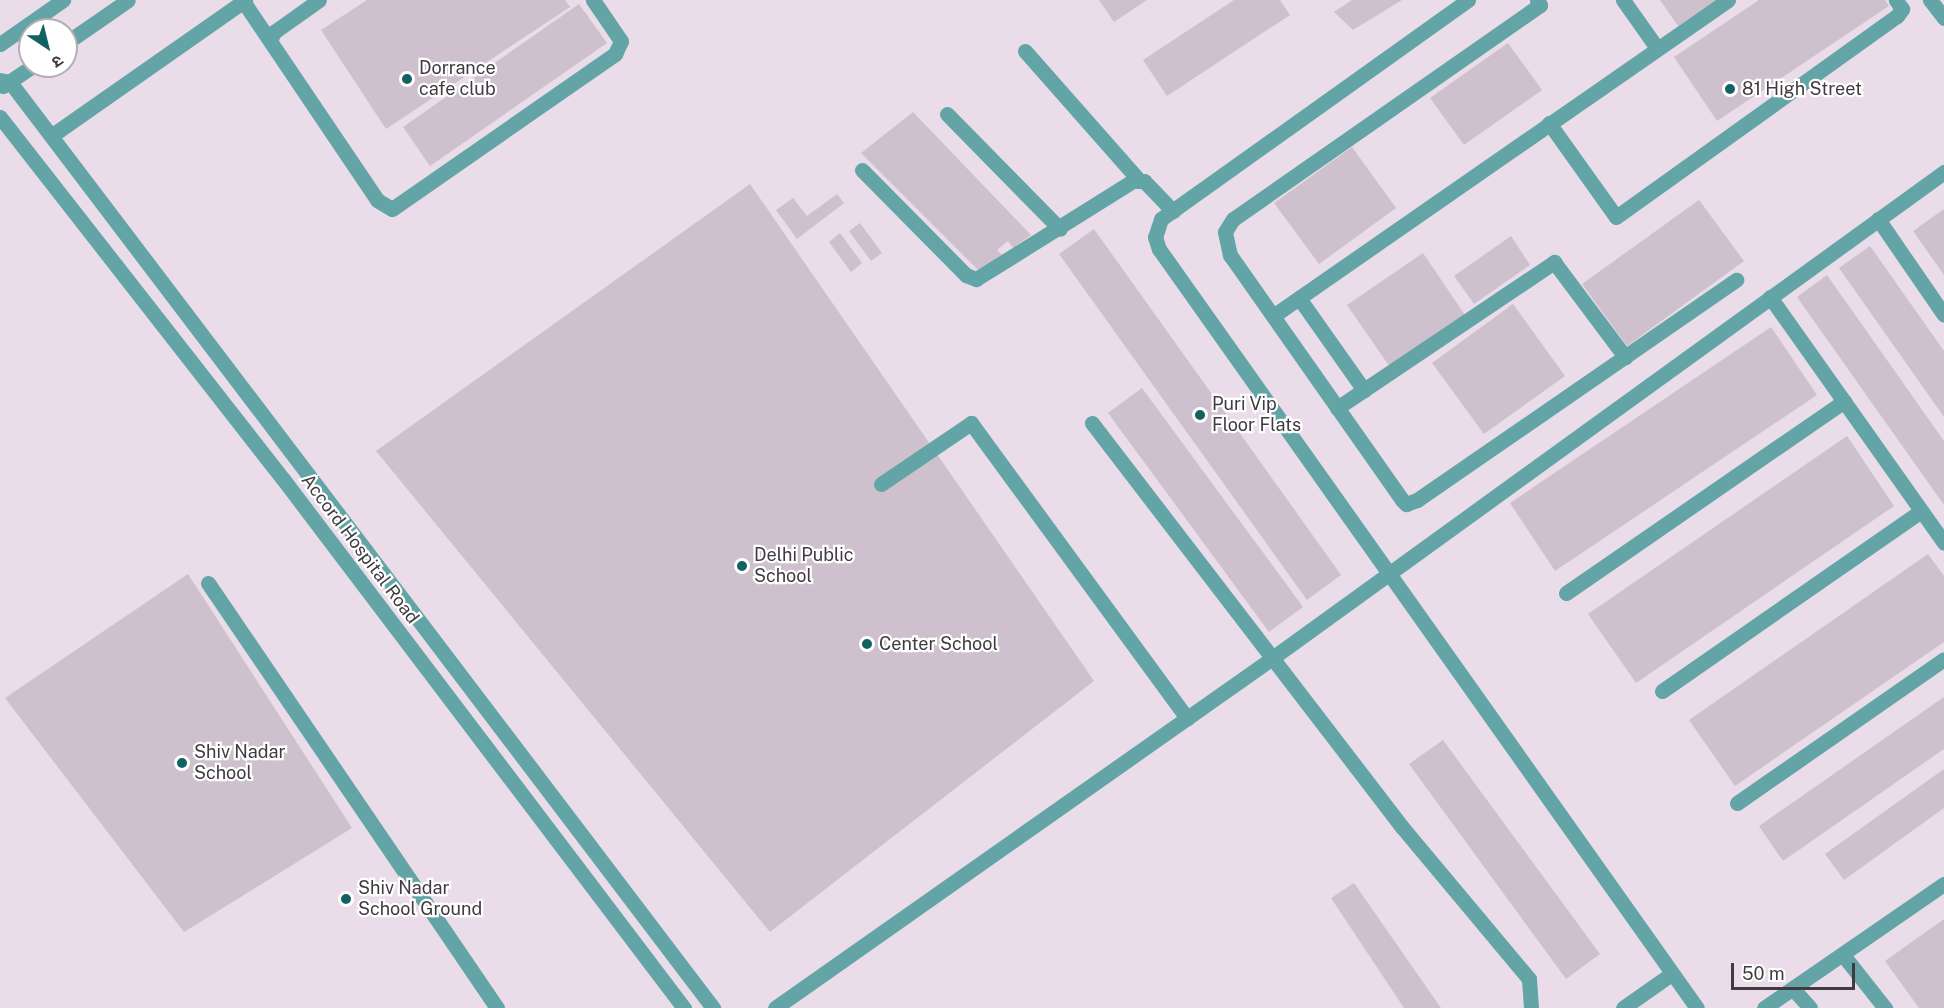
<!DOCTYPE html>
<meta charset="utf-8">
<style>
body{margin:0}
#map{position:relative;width:1944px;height:1008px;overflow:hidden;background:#eadce9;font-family:"Public Sans","Noto Sans Devanagari",sans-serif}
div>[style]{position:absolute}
.building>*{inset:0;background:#cec0cd}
.minor>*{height:15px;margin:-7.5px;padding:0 7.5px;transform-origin:7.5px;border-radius:7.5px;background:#63a5a6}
.dots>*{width:16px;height:16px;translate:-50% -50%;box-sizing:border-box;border:3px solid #fff;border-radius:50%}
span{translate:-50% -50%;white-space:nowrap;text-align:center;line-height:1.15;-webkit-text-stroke:4.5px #fff;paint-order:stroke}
.poi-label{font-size:18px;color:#403b40}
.left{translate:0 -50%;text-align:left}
.street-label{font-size:18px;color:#403b40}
.north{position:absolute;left:18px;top:18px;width:60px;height:60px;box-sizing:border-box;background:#fff;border:2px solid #b3b1b3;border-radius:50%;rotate:145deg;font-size:16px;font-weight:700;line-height:24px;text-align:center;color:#403b40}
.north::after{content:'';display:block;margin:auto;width:21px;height:27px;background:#126264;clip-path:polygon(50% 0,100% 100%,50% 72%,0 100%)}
.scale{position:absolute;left:1731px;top:963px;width:124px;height:27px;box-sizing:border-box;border:3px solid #403b40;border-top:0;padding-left:8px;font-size:18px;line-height:21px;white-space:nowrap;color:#403b40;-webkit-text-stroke:4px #fff;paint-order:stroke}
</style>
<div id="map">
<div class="building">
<i style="clip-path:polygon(367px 0,565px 0,570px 7px,386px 129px,321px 30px)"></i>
<i style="clip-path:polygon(1099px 0,1147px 0,1114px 22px)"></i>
<i style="clip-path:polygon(1234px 0,1280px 0,1290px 15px,1167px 96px,1143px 60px)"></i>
<i style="clip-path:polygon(1352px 0,1402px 0,1353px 30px,1334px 12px)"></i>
<i style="clip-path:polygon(1660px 0,1717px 0,1678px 26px)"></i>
<i style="clip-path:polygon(1759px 0,1885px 0,1889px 6px,1717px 121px,1674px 57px)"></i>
<i style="clip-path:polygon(579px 4px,607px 43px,430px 166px,403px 127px)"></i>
<i style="clip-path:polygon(1508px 43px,1542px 90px,1464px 145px,1430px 98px)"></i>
<i style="clip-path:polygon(913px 112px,1031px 235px,1013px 248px,1008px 241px,997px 250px,1003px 256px,979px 271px,861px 153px)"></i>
<i style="clip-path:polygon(1352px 147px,1396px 208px,1319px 264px,1274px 203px)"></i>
<i style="clip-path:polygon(750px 184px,1094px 681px,770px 932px,376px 451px)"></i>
<i style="clip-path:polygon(837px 194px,844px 203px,797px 239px,776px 210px,793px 198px,807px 216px)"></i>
<i style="clip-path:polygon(1699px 200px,1744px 261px,1627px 346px,1582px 284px)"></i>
<i style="clip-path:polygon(1944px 209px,1944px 275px,1913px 231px)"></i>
<i style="clip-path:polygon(860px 223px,882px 253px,871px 261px,849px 231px)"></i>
<i style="clip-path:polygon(1094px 229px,1341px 575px,1307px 600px,1059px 254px)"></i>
<i style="clip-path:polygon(840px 233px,862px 263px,851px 272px,829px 242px)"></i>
<i style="clip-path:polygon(1511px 236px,1530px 265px,1474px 304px,1454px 276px)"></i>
<i style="clip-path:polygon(1870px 246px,1944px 351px,1944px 417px,1839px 268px)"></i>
<i style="clip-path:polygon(1423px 253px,1467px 318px,1392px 370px,1347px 305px)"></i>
<i style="clip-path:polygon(1827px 275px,1944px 441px,1944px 505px,1797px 297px)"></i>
<i style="clip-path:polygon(1513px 304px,1565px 376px,1484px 434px,1432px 363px)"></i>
<i style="clip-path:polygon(1771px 327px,1817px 395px,1555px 571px,1510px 503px)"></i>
<i style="clip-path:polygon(1142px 388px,1303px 607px,1269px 632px,1108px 413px)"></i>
<i style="clip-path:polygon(1847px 436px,1894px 506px,1636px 683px,1588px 614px)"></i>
<i style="clip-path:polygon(1928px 554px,1944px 576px,1944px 642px,1735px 786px,1689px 720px)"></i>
<i style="clip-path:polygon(188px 574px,352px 828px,184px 932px,5px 698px)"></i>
<i style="clip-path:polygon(1944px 697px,1944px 749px,1783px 861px,1759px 826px)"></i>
<i style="clip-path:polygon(1443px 740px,1600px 954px,1566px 979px,1409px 764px)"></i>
<i style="clip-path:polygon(1944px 769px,1944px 808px,1844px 880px,1825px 854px)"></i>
<i style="clip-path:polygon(1354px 883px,1441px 1008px,1404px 1008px,1331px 898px)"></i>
<i style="clip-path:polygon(1944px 919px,1944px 1008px,1919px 1008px,1885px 961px)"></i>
</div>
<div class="minor">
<i style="left:1468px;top:0;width:377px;rotate:144.5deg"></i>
<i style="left:1161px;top:219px;width:19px;rotate:108deg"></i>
<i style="left:1155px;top:237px;width:13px;rotate:72deg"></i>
<i style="left:1159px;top:249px;width:930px;rotate:54.67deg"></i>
<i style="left:1537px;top:0;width:6px;rotate:59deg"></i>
<i style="left:1540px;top:5px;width:374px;rotate:145.1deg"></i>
<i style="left:1233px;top:219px;width:15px;rotate:122deg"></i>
<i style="left:1225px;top:232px;width:24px;rotate:78deg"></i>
<i style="left:1230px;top:255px;width:299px;rotate:54.9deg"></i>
<i style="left:1402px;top:500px;width:6px;rotate:45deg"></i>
<i style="left:1406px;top:504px;width:12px;rotate:-20deg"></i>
<i style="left:1417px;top:500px;width:388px;rotate:-34.6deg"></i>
<i style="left:1623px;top:0;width:59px;rotate:54.7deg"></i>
<i style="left:1930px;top:0;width:23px;rotate:52deg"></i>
<i style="left:243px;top:1px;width:240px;rotate:56deg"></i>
<i style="left:377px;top:200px;width:17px;rotate:31deg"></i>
<i style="left:392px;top:209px;width:272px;rotate:-34.8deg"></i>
<i style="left:615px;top:54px;width:14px;rotate:-65deg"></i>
<i style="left:621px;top:41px;width:50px;rotate:-124.3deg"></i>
<i style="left:270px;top:40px;width:9px;rotate:-63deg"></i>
<i style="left:274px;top:32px;width:55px;rotate:-35.4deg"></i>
<i style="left:66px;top:43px;width:75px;rotate:-34.7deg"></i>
<i style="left:0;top:44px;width:77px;rotate:-34.9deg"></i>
<i style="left:1025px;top:51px;width:171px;rotate:48.6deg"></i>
<i style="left:0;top:80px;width:10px;rotate:11deg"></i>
<i style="left:10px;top:82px;width:1163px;rotate:52.79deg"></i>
<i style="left:3px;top:86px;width:36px;rotate:-34deg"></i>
<i style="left:947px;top:114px;width:161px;rotate:45.5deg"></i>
<i style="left:0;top:117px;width:459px;rotate:52deg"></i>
<i style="left:283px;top:479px;width:664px;rotate:52.84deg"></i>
<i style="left:1549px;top:123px;width:115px;rotate:54.5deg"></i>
<i style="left:1616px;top:217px;width:345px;rotate:-35.6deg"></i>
<i style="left:1897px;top:16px;width:9px;rotate:-54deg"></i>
<i style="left:1902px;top:9px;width:11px;rotate:-124deg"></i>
<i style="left:51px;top:136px;width:237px;rotate:-35deg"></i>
<i style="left:862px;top:170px;width:148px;rotate:45.3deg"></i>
<i style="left:966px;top:275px;width:11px;rotate:22deg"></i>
<i style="left:976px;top:279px;width:185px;rotate:-32deg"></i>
<i style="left:1133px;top:181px;width:11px"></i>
<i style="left:1144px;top:181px;width:42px;rotate:46deg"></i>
<i style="left:1878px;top:219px;width:116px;rotate:55.5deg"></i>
<i style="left:1770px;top:297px;width:301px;rotate:54.7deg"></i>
<i style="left:1299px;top:298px;width:113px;rotate:54.8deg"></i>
<i style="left:1273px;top:316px;width:554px;rotate:-34.78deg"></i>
<i style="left:1337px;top:408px;width:262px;rotate:-33.9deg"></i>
<i style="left:1554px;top:262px;width:119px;rotate:53.2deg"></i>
<i style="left:1092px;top:423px;width:509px;rotate:52.5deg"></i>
<i style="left:1402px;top:827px;width:198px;rotate:50.1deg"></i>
<i style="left:1529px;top:979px;width:29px;rotate:86deg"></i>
<i style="left:881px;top:484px;width:109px;rotate:-34.1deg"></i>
<i style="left:971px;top:423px;width:366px;rotate:53.8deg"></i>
<i style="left:208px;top:583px;width:514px;rotate:55.78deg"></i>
<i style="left:1566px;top:593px;width:338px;rotate:-34.6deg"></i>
<i style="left:1662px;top:691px;width:315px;rotate:-34.8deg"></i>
<i style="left:1737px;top:803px;width:252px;rotate:-34.8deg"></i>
<i style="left:1843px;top:955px;width:68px;rotate:51.6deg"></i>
<i style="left:1794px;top:990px;width:24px;rotate:48deg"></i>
<i style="left:775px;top:1008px;width:606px;rotate:-35.13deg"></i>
<i style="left:1271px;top:659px;width:831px;rotate:-35.89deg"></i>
<i style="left:1623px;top:1008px;width:57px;rotate:-35.1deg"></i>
<i style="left:1764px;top:1008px;width:219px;rotate:-34.6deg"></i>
</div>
<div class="dots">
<i style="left:407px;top:79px;background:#126264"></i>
<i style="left:1730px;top:89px;background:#126264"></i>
<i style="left:1200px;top:415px;background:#126264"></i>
<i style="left:742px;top:566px;background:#126264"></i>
<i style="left:867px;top:644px;background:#126264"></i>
<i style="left:182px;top:763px;background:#126264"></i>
<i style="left:346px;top:899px;background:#126264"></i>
</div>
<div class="poi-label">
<span class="left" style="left:419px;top:79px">Dorrance<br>cafe club</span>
<span class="left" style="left:1742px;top:89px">81 High Street</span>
<span class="left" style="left:1212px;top:415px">Puri Vip<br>Floor Flats</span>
<span class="left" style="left:754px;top:566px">Delhi Public<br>School</span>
<span class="left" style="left:879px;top:644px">Center School</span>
<span class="left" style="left:194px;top:763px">Shiv Nadar<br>School</span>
<span class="left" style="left:358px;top:899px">Shiv Nadar<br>School Ground</span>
</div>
<div class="street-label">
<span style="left:360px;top:549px;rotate:53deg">Accord Hospital Road</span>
</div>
<div class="north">उ</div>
<div class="scale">50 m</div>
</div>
